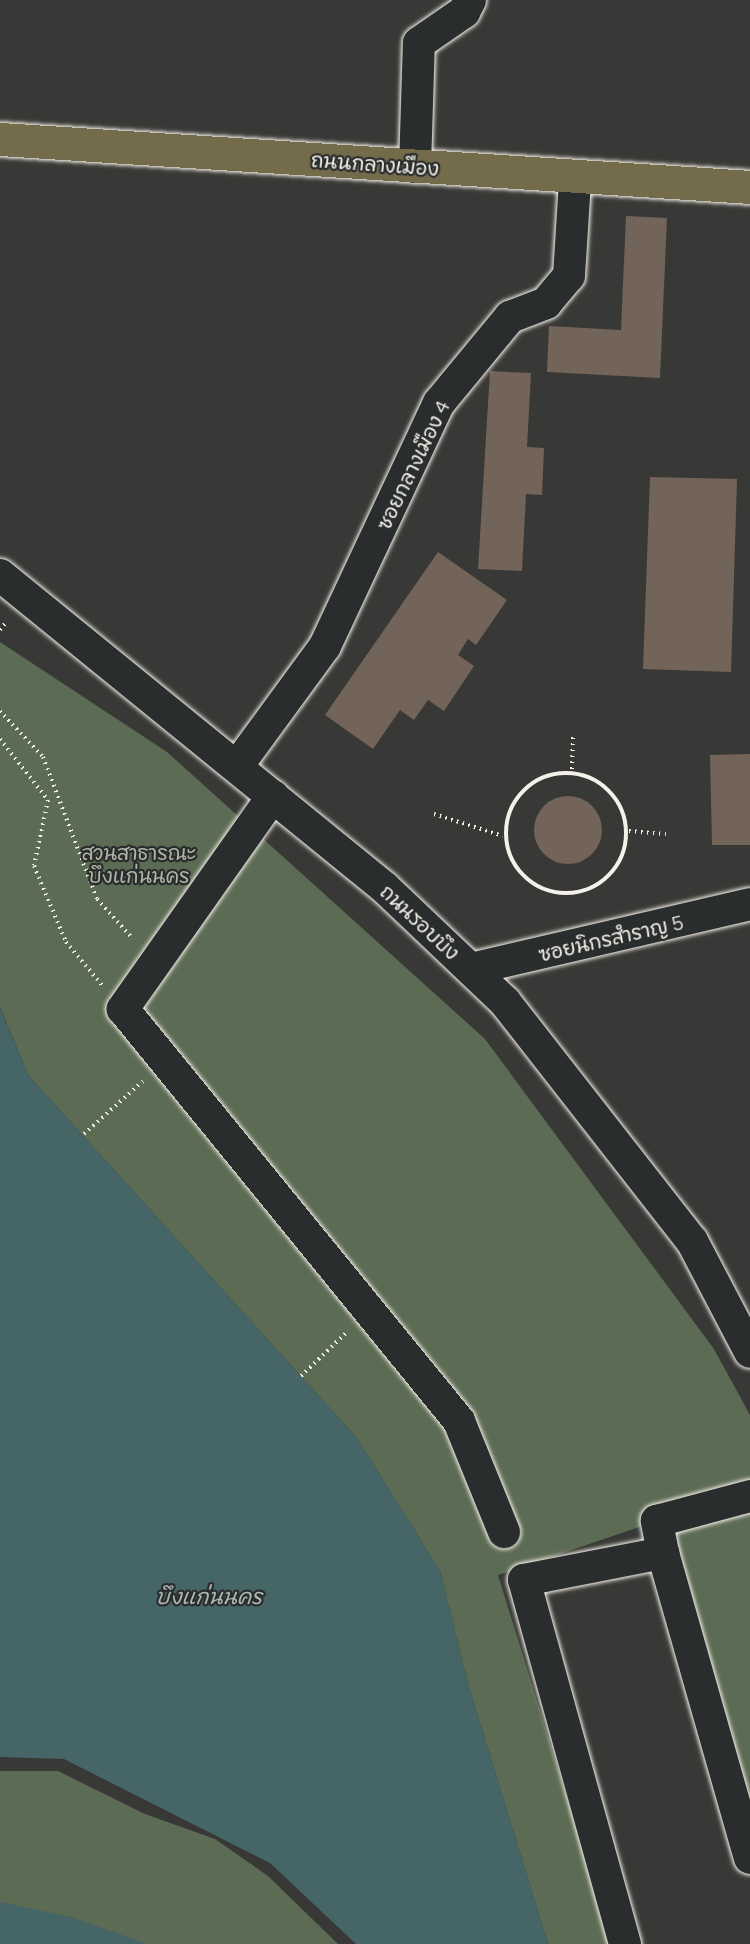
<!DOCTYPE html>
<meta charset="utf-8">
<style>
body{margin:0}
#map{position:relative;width:750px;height:1944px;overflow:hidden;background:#383836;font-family:Delius,"Playpen Sans Thai",sans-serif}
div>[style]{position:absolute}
.green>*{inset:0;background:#5c6b53}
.water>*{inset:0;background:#466567}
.building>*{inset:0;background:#726458}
.round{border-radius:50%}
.path>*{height:4px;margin-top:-2px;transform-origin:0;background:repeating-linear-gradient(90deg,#f4f1e8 0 1.5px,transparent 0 6px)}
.path>.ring{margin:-2px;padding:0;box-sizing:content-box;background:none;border:4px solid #f4f1e8;border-radius:50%}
.roads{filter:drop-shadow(0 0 2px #f4f1e8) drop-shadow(0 0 2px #f4f1e8)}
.minor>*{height:32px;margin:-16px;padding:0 16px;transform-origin:16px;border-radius:16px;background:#2a2d2e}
.major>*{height:33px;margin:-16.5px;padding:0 16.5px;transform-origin:16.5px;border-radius:16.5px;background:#746b4b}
span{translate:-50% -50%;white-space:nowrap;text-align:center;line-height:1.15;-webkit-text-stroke:4.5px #2a2d2e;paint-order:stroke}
.street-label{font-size:20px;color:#f4f1e8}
.park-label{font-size:20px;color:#b0b5a5}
.water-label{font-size:21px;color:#aeb9b4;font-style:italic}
</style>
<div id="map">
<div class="green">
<i style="clip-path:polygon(0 642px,167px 752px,485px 1039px,714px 1349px,750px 1415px,750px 1798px,657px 1521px,498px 1575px,612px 1944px,548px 1944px,468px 1684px,440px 1571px,356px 1437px,28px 1075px,0 1007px)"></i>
<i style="clip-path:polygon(0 1771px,58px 1771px,145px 1814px,215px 1839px,268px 1876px,338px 1944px,0 1944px)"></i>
</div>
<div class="water">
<i style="clip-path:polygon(0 1008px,28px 1075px,356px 1437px,440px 1571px,468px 1684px,548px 1944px,356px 1944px,270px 1863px,64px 1759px,0 1757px)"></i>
<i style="clip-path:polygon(0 1902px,71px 1917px,148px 1944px,0 1944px)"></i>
</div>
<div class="building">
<i style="clip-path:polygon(626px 216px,667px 218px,660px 378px,547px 372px,549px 326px,621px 330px)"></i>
<i style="clip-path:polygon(490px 371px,531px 373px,527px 447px,544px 448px,542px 495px,526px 494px,522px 571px,478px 569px)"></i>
<i style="clip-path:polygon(650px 477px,737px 479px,731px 672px,643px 669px)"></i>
<i style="clip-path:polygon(438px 552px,507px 600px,476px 645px,468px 639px,458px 655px,474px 666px,444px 711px,428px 700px,414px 720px,400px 710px,373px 749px,325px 715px)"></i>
<i style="clip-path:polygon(750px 754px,750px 845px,712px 845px,710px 755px)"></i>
<i class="round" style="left:534px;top:796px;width:68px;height:68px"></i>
</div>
<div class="path">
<i style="left:0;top:630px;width:11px;rotate:-52deg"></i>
<i style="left:0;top:711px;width:63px;rotate:46.9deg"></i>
<i style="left:43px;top:757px;width:152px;rotate:69.2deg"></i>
<i style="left:97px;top:899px;width:54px;rotate:48deg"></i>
<i style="left:0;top:739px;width:78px;rotate:51.8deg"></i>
<i style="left:48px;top:800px;width:67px;rotate:102deg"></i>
<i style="left:34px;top:866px;width:82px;rotate:67.2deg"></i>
<i style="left:66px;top:942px;width:56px;rotate:50.1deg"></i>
<i style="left:572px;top:769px;width:36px;rotate:-88deg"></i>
<i class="ring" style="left:506px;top:773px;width:116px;height:116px"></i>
<i style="left:434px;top:814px;width:72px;rotate:17.7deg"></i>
<i style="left:629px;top:831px;width:37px;rotate:5deg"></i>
<i style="left:84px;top:1134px;width:79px;rotate:-41.9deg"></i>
<i style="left:301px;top:1376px;width:64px;rotate:-43.7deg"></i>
</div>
<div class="roads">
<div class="minor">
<i style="left:415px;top:167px;width:124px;rotate:-88.2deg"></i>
<i style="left:419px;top:43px;width:55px;rotate:-34.6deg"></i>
<i style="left:464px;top:12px;width:13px;rotate:-63deg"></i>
<i style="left:0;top:575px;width:496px;rotate:39.1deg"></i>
<i style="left:385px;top:888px;width:166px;rotate:43.5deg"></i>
<i style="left:505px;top:1002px;width:303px;rotate:52deg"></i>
<i style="left:692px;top:1241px;width:125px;rotate:62.4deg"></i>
<i style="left:238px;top:765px;width:147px;rotate:-53.8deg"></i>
<i style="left:325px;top:646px;width:268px;rotate:-64.9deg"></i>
<i style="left:439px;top:403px;width:112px;rotate:-50.5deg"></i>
<i style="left:510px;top:317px;width:39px;rotate:-21deg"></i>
<i style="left:546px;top:303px;width:35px;rotate:-50deg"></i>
<i style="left:569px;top:276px;width:96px;rotate:-86.4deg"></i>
<i style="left:273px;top:796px;width:261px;rotate:125.2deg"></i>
<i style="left:123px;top:1009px;width:532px;rotate:50.8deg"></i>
<i style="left:459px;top:1421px;width:120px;rotate:67.9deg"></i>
<i style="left:471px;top:969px;width:286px;rotate:-13.1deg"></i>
<i style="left:663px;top:1553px;width:33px;rotate:-101deg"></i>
<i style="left:657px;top:1521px;width:96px;rotate:-15deg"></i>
<i style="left:625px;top:1944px;width:378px;rotate:-105.5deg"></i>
<i style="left:524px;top:1580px;width:142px;rotate:-11deg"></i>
<i style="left:663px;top:1553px;width:317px;rotate:74.1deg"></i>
</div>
<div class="major">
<i style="left:0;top:139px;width:752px;rotate:3.66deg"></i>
</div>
</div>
<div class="street-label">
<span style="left:375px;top:164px;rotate:4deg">ถนนกลางเมือง</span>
<span style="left:413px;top:465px;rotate:-64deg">ซอยกลางเมือง 4</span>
<span style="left:420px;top:922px;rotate:43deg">ถนนรอบบึง</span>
<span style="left:611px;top:938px;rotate:-13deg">ซอยนิกรสำราญ 5</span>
</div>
<div class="park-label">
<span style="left:139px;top:864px">สวนสาธารณะ<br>บึงแก่นนคร</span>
</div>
<div class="water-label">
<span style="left:209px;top:1597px">บึงแก่นนคร</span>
</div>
</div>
